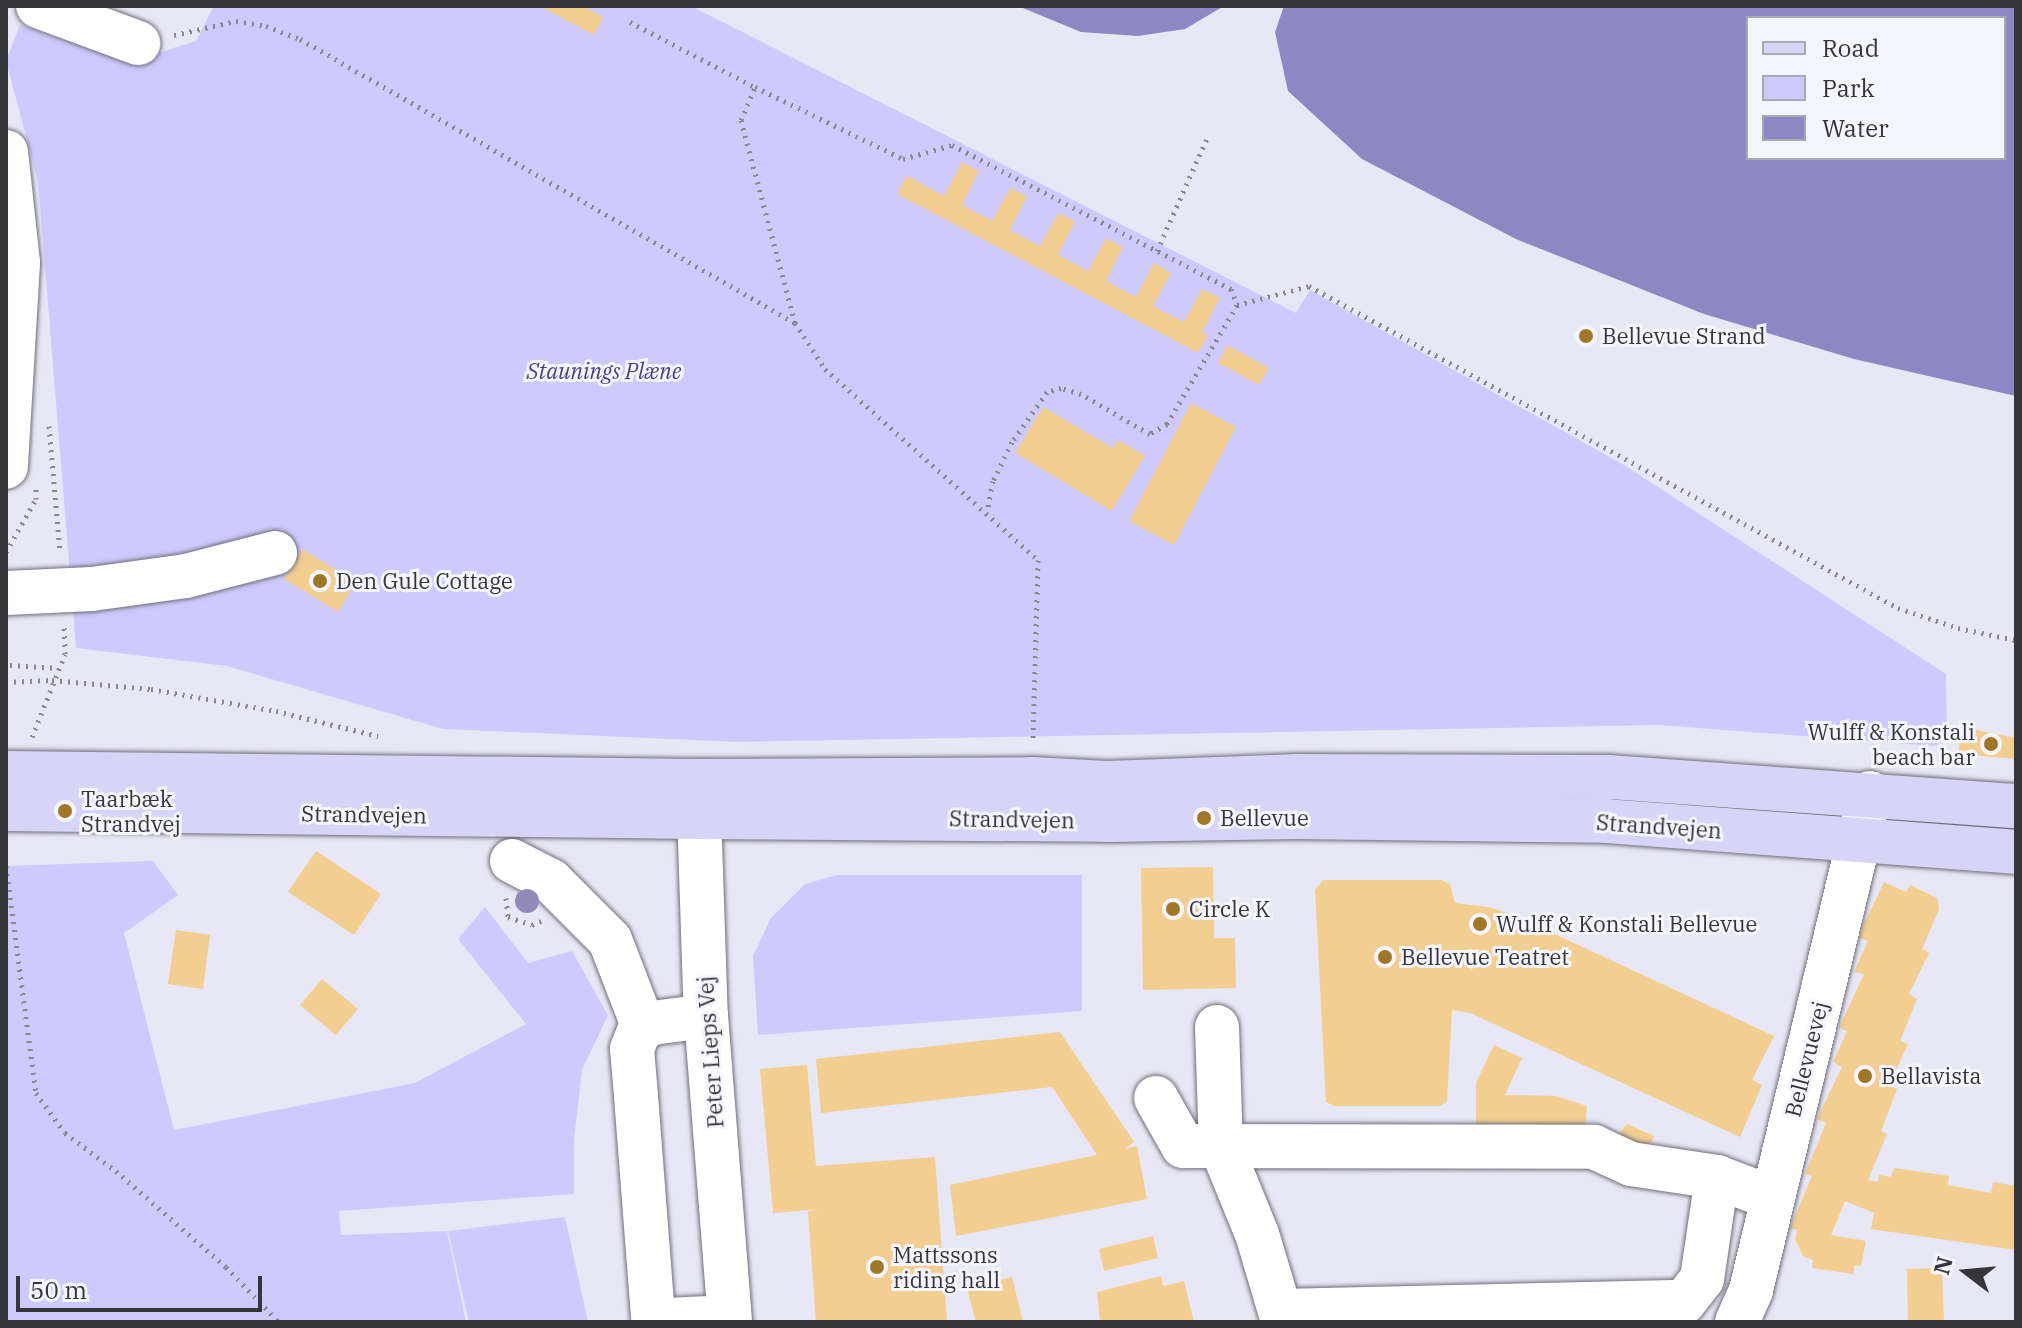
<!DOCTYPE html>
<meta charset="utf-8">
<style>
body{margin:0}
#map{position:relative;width:2022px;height:1328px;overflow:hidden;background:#e8e7f5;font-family:"IBM Plex Serif",serif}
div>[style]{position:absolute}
.green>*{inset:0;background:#cecafd}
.water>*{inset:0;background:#8d87c3}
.building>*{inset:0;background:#f2ce91}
.path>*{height:5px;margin-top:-2.5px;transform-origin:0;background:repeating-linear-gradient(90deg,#898891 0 2px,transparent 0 8px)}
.roads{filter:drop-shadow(0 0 2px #706f7b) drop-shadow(0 0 2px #706f7b)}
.minor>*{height:44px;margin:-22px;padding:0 22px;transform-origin:22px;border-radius:22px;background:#fff}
.major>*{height:44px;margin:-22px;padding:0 22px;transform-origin:22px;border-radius:22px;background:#d7d4f7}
.trees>*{width:24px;height:24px;margin:-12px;border-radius:50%;background:#928bba}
.dots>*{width:22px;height:22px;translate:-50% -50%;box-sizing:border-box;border:4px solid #f5f5fd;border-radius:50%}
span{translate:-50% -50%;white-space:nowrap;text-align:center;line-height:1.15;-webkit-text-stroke:6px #f5f5fd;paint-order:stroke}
.poi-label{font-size:22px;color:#35353a}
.left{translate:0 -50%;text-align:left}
.right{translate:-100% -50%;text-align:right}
.park-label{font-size:22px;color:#4c3f89;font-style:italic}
.street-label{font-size:22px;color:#35353a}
.frame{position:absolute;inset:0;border:8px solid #35353a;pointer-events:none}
.legend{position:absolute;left:1746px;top:16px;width:260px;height:144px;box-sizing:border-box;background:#f5f5fd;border:2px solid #a8a8af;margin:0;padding:10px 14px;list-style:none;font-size:24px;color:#35353a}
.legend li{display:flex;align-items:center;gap:16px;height:40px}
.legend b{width:40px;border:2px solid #a8a8af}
.north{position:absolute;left:1926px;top:1232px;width:80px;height:80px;-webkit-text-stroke:6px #f5f5fd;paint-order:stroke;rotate:286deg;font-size:22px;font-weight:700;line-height:32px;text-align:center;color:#35353a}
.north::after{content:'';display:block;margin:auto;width:28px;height:36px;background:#35353a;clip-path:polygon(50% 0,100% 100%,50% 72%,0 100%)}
.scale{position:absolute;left:16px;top:1276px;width:246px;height:36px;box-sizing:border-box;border:4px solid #35353a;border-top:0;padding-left:10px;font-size:24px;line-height:28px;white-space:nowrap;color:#35353a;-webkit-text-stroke:6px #f5f5fd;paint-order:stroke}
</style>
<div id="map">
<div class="green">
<i style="clip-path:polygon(214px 6px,691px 6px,1296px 313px,1310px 290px,1624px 465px,1946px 674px,1947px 739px,1935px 746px,1659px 725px,738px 742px,443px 729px,227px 666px,76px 648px,38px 181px,6px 61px,20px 25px,128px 62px,196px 41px)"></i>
<i style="clip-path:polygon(153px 861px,178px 895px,124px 933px,174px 1130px,415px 1083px,526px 1024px,458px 939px,485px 907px,528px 963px,572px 951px,608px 1015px,582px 1070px,574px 1139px,574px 1194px,339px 1211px,341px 1235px,447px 1231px,466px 1322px,6px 1322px,6px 866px)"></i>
<i style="clip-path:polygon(837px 875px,1082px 875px,1082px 1011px,758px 1035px,753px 956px,771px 918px,805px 884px)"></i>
<i style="clip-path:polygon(565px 1217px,588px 1322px,469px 1322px,448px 1231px)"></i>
</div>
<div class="water">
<i style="clip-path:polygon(1018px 6px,1224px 6px,1185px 29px,1138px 36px,1081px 32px)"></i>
<i style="clip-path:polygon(evenodd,1284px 6px,2016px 6px,2016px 396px,1854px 359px,1704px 314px,1516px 239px,1362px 159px,1288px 91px,1275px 32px,1284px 6px,1748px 18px,2004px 18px,2004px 158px,1748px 158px,1748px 18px)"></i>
</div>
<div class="building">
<i style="clip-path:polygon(539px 6px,583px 6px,603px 17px,594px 35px)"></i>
<i style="clip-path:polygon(962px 162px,979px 171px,962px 205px,992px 221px,1010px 188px,1027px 196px,1010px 230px,1040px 246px,1058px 213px,1075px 222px,1058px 255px,1088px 271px,1106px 238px,1123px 247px,1106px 281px,1136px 297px,1154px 263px,1171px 273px,1153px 306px,1184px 322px,1202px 289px,1220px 298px,1202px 332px,1208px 335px,1198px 353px,897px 194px,907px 176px,944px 196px)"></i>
<i style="clip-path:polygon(1227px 345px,1269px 368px,1259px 385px,1218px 363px)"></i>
<i style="clip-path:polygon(1191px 403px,1236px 427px,1174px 545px,1129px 521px)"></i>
<i style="clip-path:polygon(1043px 407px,1113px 448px,1118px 440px,1145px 456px,1112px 511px,1015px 453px)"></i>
<i style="clip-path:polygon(302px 549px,356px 582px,338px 612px,284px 579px)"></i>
<i style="clip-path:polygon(1962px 727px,2016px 738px,2016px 759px,1958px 754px)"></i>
<i style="clip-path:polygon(316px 851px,381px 894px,354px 935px,288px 892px)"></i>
<i style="clip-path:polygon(1213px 867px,1214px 938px,1235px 938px,1236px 988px,1143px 990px,1141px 868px)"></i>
<i style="clip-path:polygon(1323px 880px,1441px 880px,1450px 884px,1455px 903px,1488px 907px,1514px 915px,1774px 1036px,1752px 1080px,1762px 1085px,1740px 1137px,1470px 1013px,1452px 1010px,1447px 1102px,1439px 1106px,1334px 1106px,1326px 1102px,1315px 890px)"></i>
<i style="clip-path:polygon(1884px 882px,1906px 892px,1910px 885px,1937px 898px,1939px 909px,1922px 949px,1929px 953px,1909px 994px,1917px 999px,1900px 1041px,1908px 1044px,1889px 1086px,1897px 1089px,1881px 1131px,1887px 1134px,1868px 1180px,1878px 1182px,1879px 1175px,1891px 1177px,1894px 1168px,1949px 1176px,1948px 1185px,1991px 1193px,1993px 1182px,2016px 1186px,2016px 1250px,1871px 1229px,1874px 1213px,1845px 1201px,1831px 1235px,1866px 1241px,1861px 1266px,1854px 1265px,1854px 1274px,1812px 1268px,1813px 1260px,1803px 1256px,1795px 1239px,1797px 1230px,1790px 1228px,1812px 1176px,1805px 1174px,1826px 1123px,1817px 1119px,1842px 1067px,1833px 1062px,1847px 1031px,1839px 1028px,1864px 974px,1854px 972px,1868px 941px,1858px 937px)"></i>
<i style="clip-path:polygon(176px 930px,210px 935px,203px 989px,168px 984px)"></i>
<i style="clip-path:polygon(322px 979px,358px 1009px,336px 1035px,300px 1005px)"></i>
<i style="clip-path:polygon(1060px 1032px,1134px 1142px,1125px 1149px,1137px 1146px,1147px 1199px,956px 1236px,950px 1185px,1097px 1155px,1052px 1087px,821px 1113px,816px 1059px)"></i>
<i style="clip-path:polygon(1494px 1045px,1522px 1058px,1505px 1095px,1556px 1096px,1587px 1106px,1585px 1129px,1476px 1126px,1476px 1083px)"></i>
<i style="clip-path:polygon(807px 1065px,816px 1166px,935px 1157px,947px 1322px,816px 1322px,808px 1211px,820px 1209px,773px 1213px,760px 1069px)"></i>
<i style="clip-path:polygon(1627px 1124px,1654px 1136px,1645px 1155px,1613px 1141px)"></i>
<i style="clip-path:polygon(1153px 1236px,1158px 1258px,1104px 1271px,1099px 1249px)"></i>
<i style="clip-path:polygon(1942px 1268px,1944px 1322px,1908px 1322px,1907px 1269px)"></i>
<i style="clip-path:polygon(1161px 1276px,1163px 1286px,1184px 1281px,1194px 1322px,1100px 1322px,1097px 1292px)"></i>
<i style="clip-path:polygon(1012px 1277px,1023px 1322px,976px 1322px,967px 1288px)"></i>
</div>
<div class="path">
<i style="left:630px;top:22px;width:141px;rotate:27.5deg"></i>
<i style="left:174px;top:35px;width:64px;rotate:-12.7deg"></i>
<i style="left:236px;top:21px;width:30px;rotate:9deg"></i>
<i style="left:266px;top:26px;width:36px;rotate:21deg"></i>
<i style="left:300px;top:39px;width:571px;rotate:29.84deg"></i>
<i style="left:795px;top:323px;width:55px;rotate:56.9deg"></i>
<i style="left:825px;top:369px;width:286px;rotate:41.9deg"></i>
<i style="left:1038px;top:560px;width:181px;rotate:91.6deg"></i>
<i style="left:1157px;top:251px;width:126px;rotate:-66.1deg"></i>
<i style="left:1237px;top:305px;width:74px;rotate:-14.8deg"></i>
<i style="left:1309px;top:286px;width:671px;rotate:28.66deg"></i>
<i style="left:1898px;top:608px;width:63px;rotate:18.4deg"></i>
<i style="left:1958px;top:628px;width:59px;rotate:11.7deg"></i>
<i style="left:795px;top:323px;width:210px;rotate:-104.9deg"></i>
<i style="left:741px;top:120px;width:36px;rotate:-67deg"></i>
<i style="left:755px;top:87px;width:165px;rotate:25.9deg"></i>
<i style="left:903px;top:159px;width:51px;rotate:-15.9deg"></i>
<i style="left:952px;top:145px;width:314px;rotate:27.3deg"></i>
<i style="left:1231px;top:289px;width:17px;rotate:69deg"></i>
<i style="left:1237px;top:305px;width:138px;rotate:120.5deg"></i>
<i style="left:1167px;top:424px;width:20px;rotate:150deg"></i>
<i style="left:1150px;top:434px;width:80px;rotate:-149.9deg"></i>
<i style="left:1081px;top:394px;width:21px;rotate:-163deg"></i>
<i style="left:1061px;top:388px;width:15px;rotate:164deg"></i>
<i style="left:1047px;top:392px;width:61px;rotate:125deg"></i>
<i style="left:1012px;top:442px;width:43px;rotate:116deg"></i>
<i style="left:993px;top:481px;width:31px;rotate:101deg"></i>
<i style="left:49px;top:426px;width:126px;rotate:85deg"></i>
<i style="left:6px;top:552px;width:61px;rotate:-60.5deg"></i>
<i style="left:36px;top:499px;width:11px;rotate:-90deg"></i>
<i style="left:10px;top:665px;width:48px;rotate:3.6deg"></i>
<i style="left:6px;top:682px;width:46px;rotate:-2.5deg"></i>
<i style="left:52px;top:680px;width:99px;rotate:5.2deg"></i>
<i style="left:151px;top:689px;width:127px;rotate:10deg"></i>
<i style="left:276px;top:711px;width:105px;rotate:13.8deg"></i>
<i style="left:32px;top:737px;width:89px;rotate:-68.3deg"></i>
<i style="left:65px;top:654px;width:28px;rotate:-92deg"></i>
<i style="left:6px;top:866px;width:229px;rotate:82.5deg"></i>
<i style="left:36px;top:1093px;width:49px;rotate:54.1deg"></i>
<i style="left:65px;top:1133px;width:64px;rotate:36.7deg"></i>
<i style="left:116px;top:1171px;width:146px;rotate:41.1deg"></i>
<i style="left:226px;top:1267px;width:76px;rotate:46.1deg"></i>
<i style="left:506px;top:898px;width:19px;rotate:84deg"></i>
<i style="left:508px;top:917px;width:25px;rotate:18deg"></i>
<i style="left:532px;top:925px;width:10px;rotate:-24deg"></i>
</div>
<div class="roads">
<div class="minor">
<i style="left:38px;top:6px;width:107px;rotate:20.3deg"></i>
<i style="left:6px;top:152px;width:112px;rotate:83.8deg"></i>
<i style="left:18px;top:263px;width:204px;rotate:93.4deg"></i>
<i style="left:6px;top:593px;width:86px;rotate:-2.7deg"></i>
<i style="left:92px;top:589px;width:95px;rotate:-7.9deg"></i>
<i style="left:186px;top:576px;width:92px;rotate:-14.5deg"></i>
<i style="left:698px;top:781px;width:235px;rotate:88.1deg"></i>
<i style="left:706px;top:1016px;width:307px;rotate:85.5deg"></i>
<i style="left:512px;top:861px;width:44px;rotate:27.1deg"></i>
<i style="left:551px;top:881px;width:83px;rotate:45deg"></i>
<i style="left:610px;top:940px;width:94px;rotate:68.9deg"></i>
<i style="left:706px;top:1016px;width:54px;rotate:172.6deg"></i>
<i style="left:652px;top:1023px;width:15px;rotate:148deg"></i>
<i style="left:639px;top:1031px;width:19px;rotate:111deg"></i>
<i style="left:632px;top:1049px;width:47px;rotate:85.1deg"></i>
<i style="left:636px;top:1096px;width:220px;rotate:85.6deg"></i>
<i style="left:653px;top:1315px;width:16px;rotate:18deg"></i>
<i style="left:668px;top:1320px;width:61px;rotate:-2.8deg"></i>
<i style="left:1217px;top:1027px;width:119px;rotate:88.1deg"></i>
<i style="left:1221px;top:1146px;width:95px;rotate:67.8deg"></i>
<i style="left:1257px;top:1234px;width:80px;rotate:73.4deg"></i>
<i style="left:1280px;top:1311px;width:404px;rotate:-1.3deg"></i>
<i style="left:1684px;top:1302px;width:29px;rotate:-52deg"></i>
<i style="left:1702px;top:1279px;width:103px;rotate:-81.6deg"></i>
<i style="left:1156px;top:1098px;width:55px;rotate:60.6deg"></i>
<i style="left:1183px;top:1146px;width:411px;rotate:0.1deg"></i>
<i style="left:1594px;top:1147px;width:41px;rotate:24.7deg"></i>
<i style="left:1631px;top:1164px;width:87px;rotate:8.6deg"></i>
<i style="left:1717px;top:1177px;width:59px;rotate:20.9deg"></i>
<i style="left:1737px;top:1322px;width:35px;rotate:-66deg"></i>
<i style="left:1751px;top:1290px;width:511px;rotate:-76.53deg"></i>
</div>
<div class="major">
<i style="left:6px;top:773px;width:692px;rotate:0.66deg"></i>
<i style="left:698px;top:781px;width:334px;rotate:-0.3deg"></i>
<i style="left:1032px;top:779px;width:75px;rotate:3.1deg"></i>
<i style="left:1107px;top:783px;width:187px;rotate:-2.1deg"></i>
<i style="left:1294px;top:776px;width:315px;rotate:0.2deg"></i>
<i style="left:1609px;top:777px;width:408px;rotate:4.1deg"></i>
<i style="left:6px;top:809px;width:694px;rotate:0.66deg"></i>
<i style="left:700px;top:817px;width:408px;rotate:0.4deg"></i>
<i style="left:1108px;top:820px;width:188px;rotate:-0.9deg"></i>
<i style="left:1296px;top:817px;width:310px;rotate:0.7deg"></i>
<i style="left:1606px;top:821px;width:411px;rotate:4.3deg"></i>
</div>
</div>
<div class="trees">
<i style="left:527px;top:901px"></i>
</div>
<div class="dots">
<i style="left:1586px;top:336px;background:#a07726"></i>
<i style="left:320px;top:581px;background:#a07726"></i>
<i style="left:1991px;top:744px;background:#a07726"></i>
<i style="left:65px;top:811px;background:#a07726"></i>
<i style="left:1204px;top:818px;background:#a07726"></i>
<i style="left:1173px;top:909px;background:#a07726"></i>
<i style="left:1480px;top:924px;background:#a07726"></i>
<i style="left:1385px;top:957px;background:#a07726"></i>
<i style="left:1865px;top:1076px;background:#a07726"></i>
<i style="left:877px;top:1267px;background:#a07726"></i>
</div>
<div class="poi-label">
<span class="left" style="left:1602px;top:336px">Bellevue Strand</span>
<span class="left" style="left:336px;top:581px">Den Gule Cottage</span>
<span class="right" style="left:1975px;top:744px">Wulff &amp; Konstali<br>beach bar</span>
<span class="left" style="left:81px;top:811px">Taarbæk<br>Strandvej</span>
<span class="left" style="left:1220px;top:818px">Bellevue</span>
<span class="left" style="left:1189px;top:909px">Circle K</span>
<span class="left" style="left:1496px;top:924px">Wulff &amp; Konstali Bellevue</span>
<span class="left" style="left:1401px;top:957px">Bellevue Teatret</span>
<span class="left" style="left:1881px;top:1076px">Bellavista</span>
<span class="left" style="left:893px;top:1267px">Mattssons<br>riding hall</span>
</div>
<div class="park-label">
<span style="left:604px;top:371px">Staunings Plæne</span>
</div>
<div class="street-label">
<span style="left:364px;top:814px;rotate:1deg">Strandvejen</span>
<span style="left:1012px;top:819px;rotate:1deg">Strandvejen</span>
<span style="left:1659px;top:826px;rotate:4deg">Strandvejen</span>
<span style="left:710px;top:1052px;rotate:-94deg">Peter Lieps Vej</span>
<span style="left:1806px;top:1059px;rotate:-76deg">Bellevuevej</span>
</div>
<div class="frame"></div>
<ul class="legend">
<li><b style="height:10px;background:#d7d4f7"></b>Road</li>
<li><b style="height:22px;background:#cecafd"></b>Park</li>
<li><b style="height:22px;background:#8d87c3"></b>Water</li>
</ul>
<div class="north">N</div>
<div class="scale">50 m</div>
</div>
